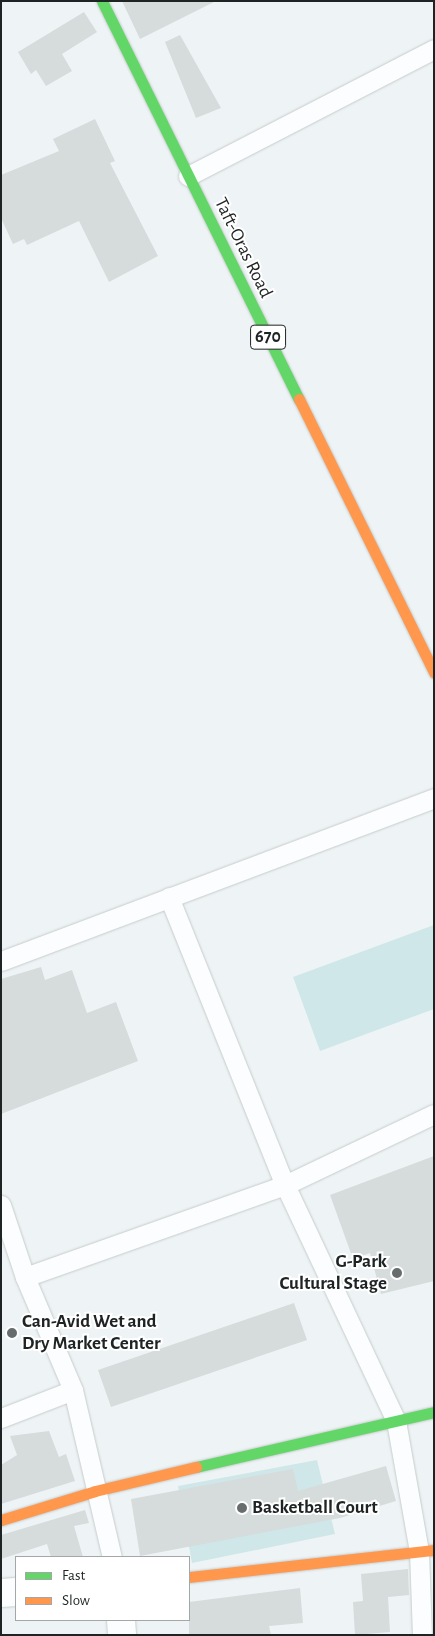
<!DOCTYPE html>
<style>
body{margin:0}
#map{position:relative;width:435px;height:1636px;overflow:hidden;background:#eef4f5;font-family:"Alegreya Sans",sans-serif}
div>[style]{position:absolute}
.green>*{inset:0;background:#cfe7e8}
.building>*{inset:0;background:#d6dbdc}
.roads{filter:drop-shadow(0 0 1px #c6cbcc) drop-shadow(0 0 1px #c6cbcc)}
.lane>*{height:19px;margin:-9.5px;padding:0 9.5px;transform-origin:9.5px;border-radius:9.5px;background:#fcfdfe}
.street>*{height:28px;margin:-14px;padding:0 14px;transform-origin:14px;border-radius:14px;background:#fcfdfe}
.fast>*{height:11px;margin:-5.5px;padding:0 5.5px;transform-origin:5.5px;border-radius:5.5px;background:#63d668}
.slow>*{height:11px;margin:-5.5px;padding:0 5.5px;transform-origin:5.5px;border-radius:5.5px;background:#ff974d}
.dots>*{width:14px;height:14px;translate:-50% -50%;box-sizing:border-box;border:2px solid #fff;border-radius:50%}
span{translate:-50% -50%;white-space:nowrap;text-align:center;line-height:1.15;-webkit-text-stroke:4px #fff;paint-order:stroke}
.shield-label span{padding:1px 4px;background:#fff;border:1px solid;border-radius:4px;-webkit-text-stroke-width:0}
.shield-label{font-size:18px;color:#1e2323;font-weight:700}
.street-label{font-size:19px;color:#1e2323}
.poi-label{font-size:19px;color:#1e2323;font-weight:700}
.right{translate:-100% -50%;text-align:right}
.left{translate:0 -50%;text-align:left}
.frame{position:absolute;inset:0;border:2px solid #1e2323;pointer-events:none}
.legend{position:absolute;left:15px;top:1556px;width:175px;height:65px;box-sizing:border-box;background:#fff;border:1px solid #a5a7a7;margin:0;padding:6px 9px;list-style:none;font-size:15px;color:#1e2323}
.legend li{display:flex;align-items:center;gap:10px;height:25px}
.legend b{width:25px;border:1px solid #a5a7a7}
</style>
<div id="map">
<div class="green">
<i style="clip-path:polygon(434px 925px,434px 1009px,320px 1051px,293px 977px)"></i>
<i style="clip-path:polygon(317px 1460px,335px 1534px,192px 1563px,178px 1486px)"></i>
</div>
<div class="building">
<i style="clip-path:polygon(122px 1px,216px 1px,140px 39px)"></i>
<i style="clip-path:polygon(84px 12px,97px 32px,62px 54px,72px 71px,46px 86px,36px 70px,31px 74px,18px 52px)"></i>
<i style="clip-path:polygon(180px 35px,221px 108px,196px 118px,165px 42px)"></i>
<i style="clip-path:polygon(95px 119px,115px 161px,110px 163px,158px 256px,109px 282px,79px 221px,27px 245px,24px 239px,13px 244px,1px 218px,1px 175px,59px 151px,53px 139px)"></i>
<i style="clip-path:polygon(41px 967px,45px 980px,72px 970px,87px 1013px,116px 1002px,138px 1061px,1px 1114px,1px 979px)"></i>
<i style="clip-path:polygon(434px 1156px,434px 1281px,381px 1294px,370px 1253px,353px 1259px,330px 1195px)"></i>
<i style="clip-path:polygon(294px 1303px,307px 1340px,111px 1407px,98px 1370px)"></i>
<i style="clip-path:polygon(49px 1431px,59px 1457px,66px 1454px,75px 1481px,1px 1504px,1px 1465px,17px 1455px,10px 1436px)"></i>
<i style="clip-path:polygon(386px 1466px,396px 1501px,340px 1518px,140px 1556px,131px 1499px,293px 1469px,298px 1491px)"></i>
<i style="clip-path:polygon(85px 1510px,89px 1523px,74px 1526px,83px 1557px,51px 1557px,47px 1544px,1px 1559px,1px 1535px)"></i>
<i style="clip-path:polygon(408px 1569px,409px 1595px,388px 1597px,390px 1632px,355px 1635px,353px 1602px,363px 1601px,361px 1574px)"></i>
<i style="clip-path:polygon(300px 1588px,303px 1623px,269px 1626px,271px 1635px,189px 1635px,189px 1602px)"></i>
</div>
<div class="roads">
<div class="lane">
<i style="left:188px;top:176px;width:277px;rotate:-27.3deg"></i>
<i style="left:169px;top:897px;width:310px;rotate:68.1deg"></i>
<i style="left:285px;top:1185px;width:261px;rotate:64.8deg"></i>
<i style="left:396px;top:1421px;width:132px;rotate:80deg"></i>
<i style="left:419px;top:1551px;width:84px;rotate:88deg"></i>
<i style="left:1px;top:961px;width:463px;rotate:-20.6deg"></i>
<i style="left:1px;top:1205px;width:76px;rotate:71.6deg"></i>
<i style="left:25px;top:1277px;width:123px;rotate:67deg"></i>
<i style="left:73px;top:1390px;width:171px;rotate:76.9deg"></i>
<i style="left:25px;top:1277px;width:276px;rotate:-19.5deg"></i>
<i style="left:285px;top:1185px;width:165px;rotate:-25.5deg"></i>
<i style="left:1px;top:1418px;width:77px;rotate:-21.3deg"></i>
</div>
<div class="street">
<i style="left:1px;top:1593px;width:15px;rotate:-4deg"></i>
<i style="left:121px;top:1620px;width:15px;rotate:86deg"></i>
</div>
<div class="fast">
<i style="left:102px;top:1px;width:444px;rotate:63.7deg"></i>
<i style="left:196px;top:1467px;width:244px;rotate:-13deg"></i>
</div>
<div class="slow">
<i style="left:299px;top:399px;width:305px;rotate:63.7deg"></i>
<i style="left:1px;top:1520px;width:98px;rotate:-17.1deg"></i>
<i style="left:95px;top:1491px;width:104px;rotate:-13.4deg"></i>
<i style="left:189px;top:1577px;width:246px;rotate:-6.3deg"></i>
</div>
</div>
<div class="dots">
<i style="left:397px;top:1273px;background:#676c6c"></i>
<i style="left:12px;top:1333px;background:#676c6c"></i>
<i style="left:242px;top:1508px;background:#676c6c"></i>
</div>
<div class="shield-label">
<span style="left:268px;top:337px">670</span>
</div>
<div class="street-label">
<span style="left:243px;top:248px;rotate:64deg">Taft-Oras Road</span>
</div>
<div class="poi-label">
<span class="right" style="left:387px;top:1273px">G-Park<br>Cultural Stage</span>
<span class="left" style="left:22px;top:1333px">Can-Avid Wet and<br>Dry Market Center</span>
<span class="left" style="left:252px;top:1508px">Basketball Court</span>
</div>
<div class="frame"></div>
<ul class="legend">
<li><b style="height:6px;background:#63d668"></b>Fast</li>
<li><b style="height:6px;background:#ff974d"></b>Slow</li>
</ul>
</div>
